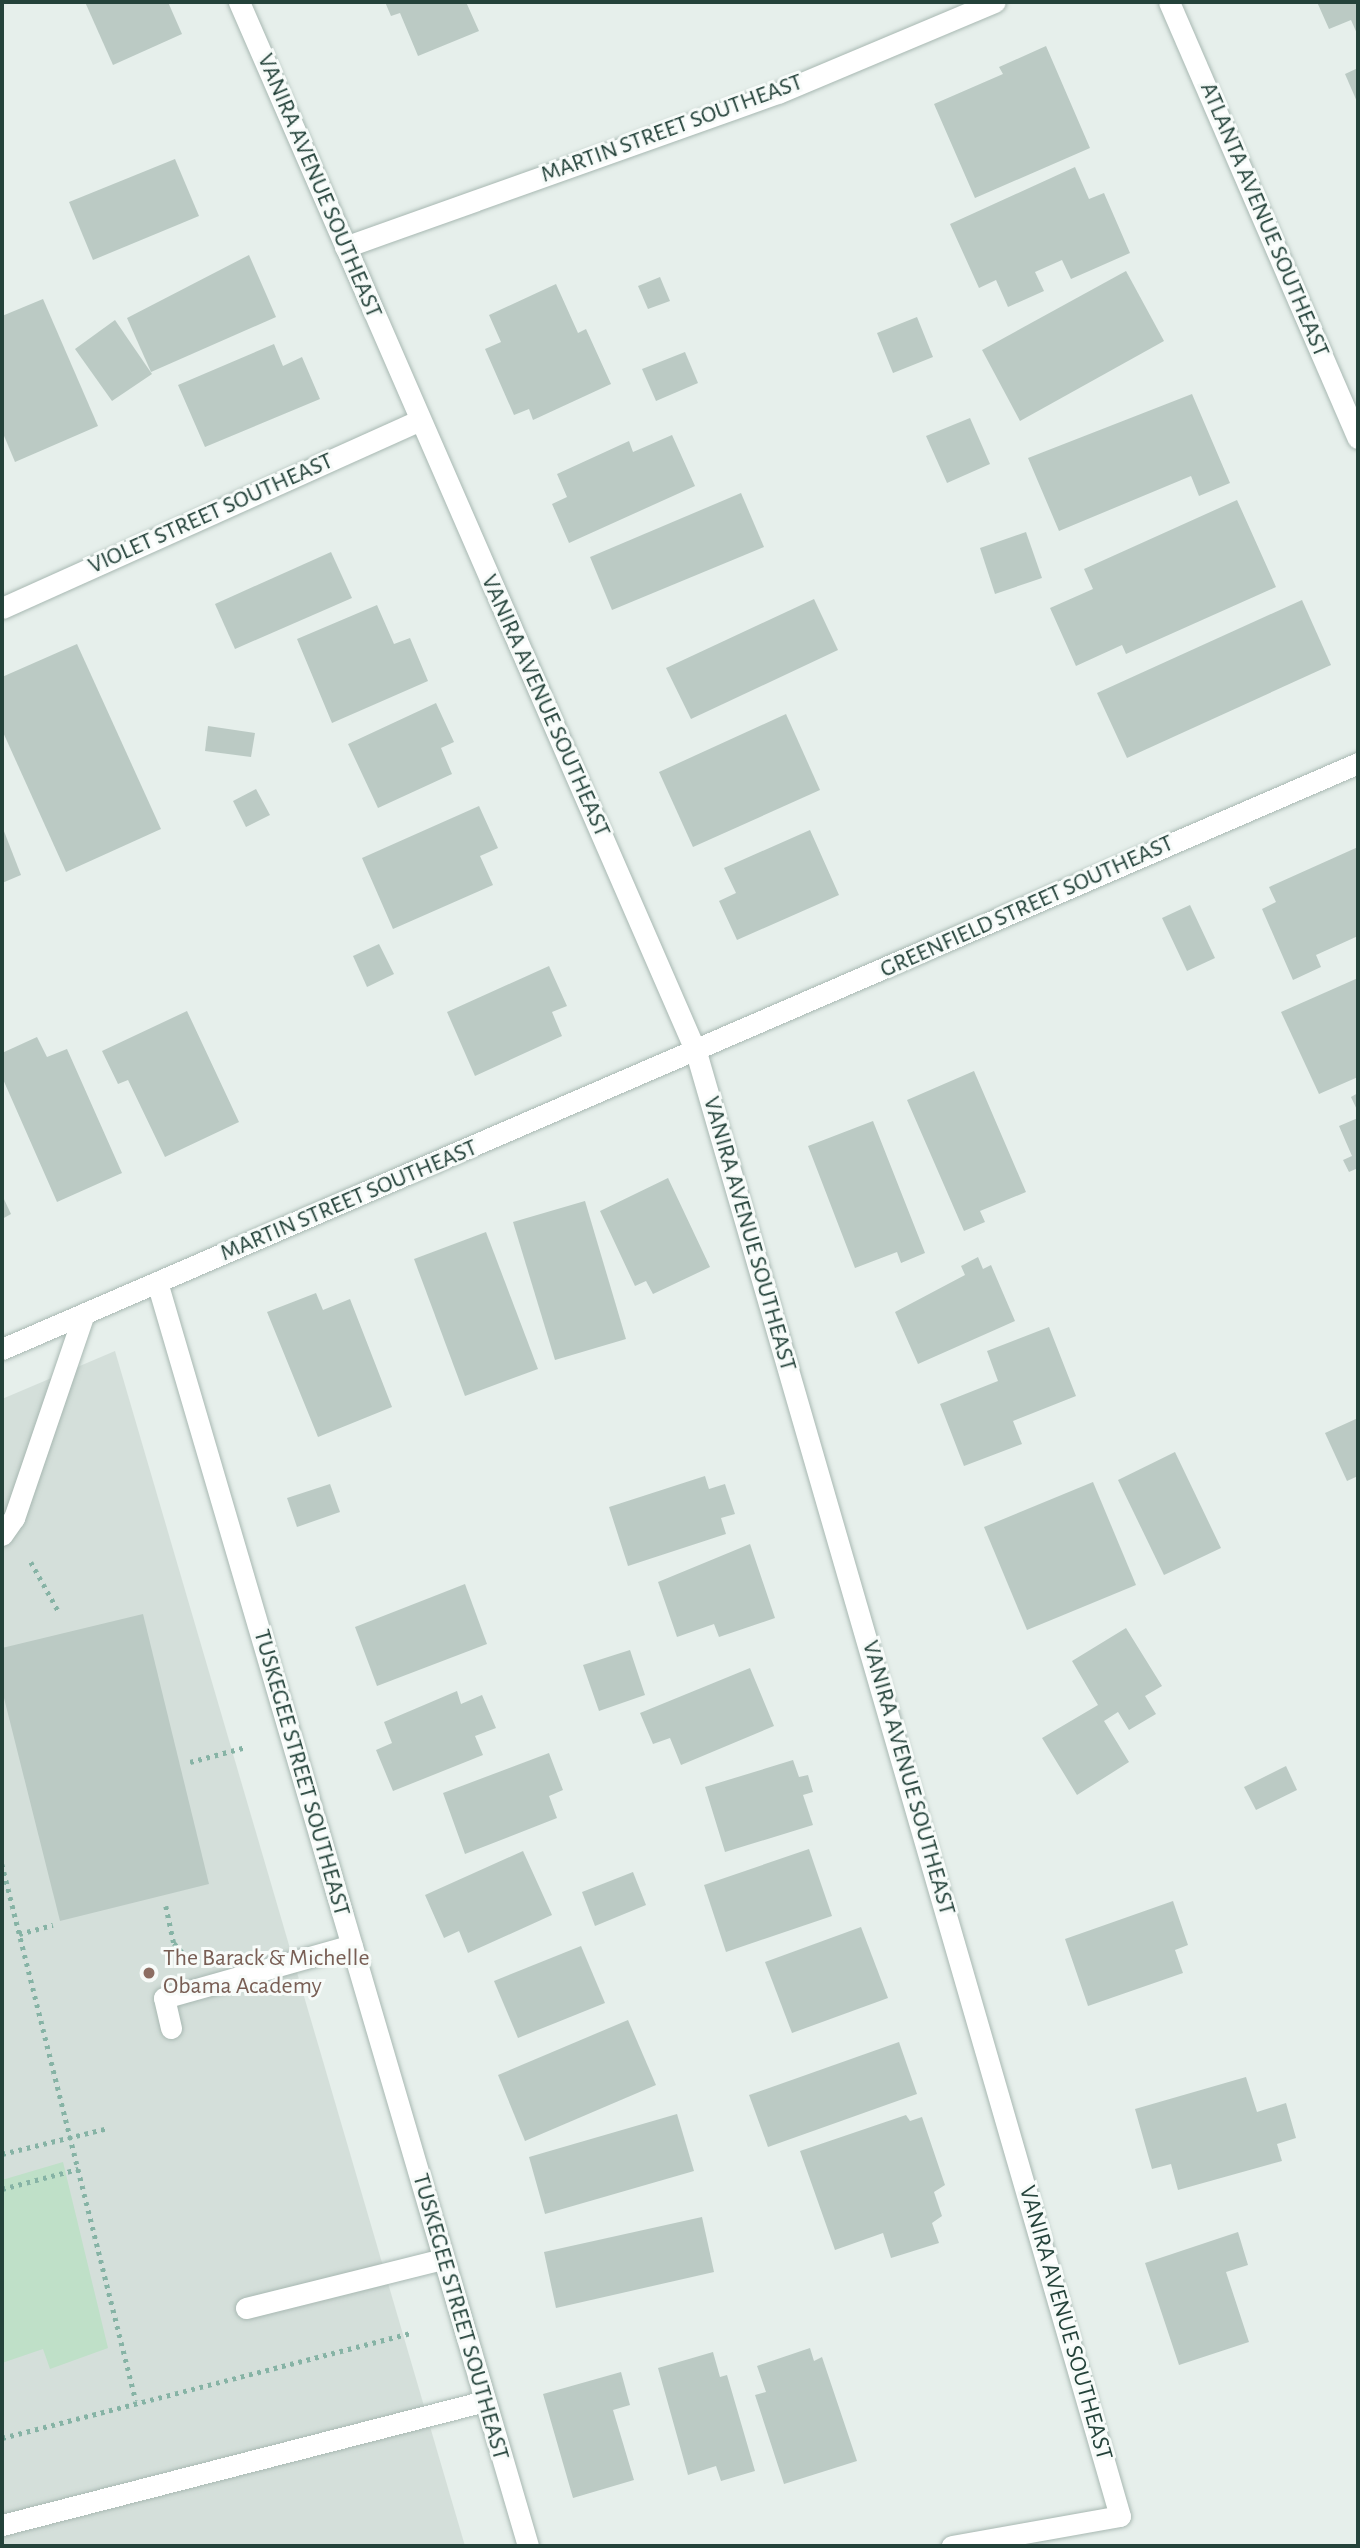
<!DOCTYPE html>
<style>
body{margin:0}
#map{position:relative;width:1360px;height:2548px;overflow:hidden;background:#e6efeb;font-family:"Alegreya Sans",sans-serif}
div>[style]{position:absolute}
.built>*{inset:0;background:#d4dfda}
.green>*{inset:0;background:#bfe0c8}
.building>*{inset:0;background:#bbcac4}
.path>*{height:4.5px;margin-top:-2.25px;transform-origin:0;background:repeating-linear-gradient(90deg,#86b3a5 0 3.5px,transparent 0 8.5px)}
.roads{filter:drop-shadow(0 0 2px #a8b8b2) drop-shadow(0 0 2px #a8b8b2)}
.minor>*{height:21px;margin:-10.5px;padding:0 10.5px;transform-origin:10.5px;border-radius:10.5px;background:#fff}
.dots>*{width:19px;height:19px;translate:-50% -50%;box-sizing:border-box;border:4px solid #f7fbf9;border-radius:50%}
span{translate:-50% -50%;white-space:nowrap;text-align:center;line-height:1.15;-webkit-text-stroke:6px #f7fbf9;paint-order:stroke}
.street-label{font-size:24px;color:#24423a}
.education-label{font-size:24px;color:#785e54}
.left{translate:0 -50%;text-align:left}
.frame{position:absolute;inset:0;border:4px solid #24423a;pointer-events:none}
</style>
<div id="map">
<div class="built">
<i style="clip-path:polygon(115px 1351px,465px 2546px,2px 2546px,2px 1399px)"></i>
</div>
<div class="green">
<i style="clip-path:polygon(63px 2162px,108px 2348px,50px 2369px,43px 2349px,2px 2363px,2px 2180px)"></i>
</div>
<div class="building">
<i style="clip-path:polygon(85px 2px,168px 2px,182px 34px,113px 65px)"></i>
<i style="clip-path:polygon(385px 2px,466px 2px,479px 31px,418px 56px,400px 13px,391px 16px)"></i>
<i style="clip-path:polygon(1317px 2px,1358px 2px,1358px 36px,1351px 20px,1329px 29px)"></i>
<i style="clip-path:polygon(1046px 46px,1090px 148px,975px 198px,934px 104px,1003px 74px,999px 67px)"></i>
<i style="clip-path:polygon(1358px 68px,1358px 104px,1345px 74px)"></i>
<i style="clip-path:polygon(175px 159px,199px 216px,93px 260px,69px 202px)"></i>
<i style="clip-path:polygon(1075px 167px,1089px 199px,1104px 193px,1130px 253px,1071px 279px,1062px 260px,1035px 272px,1044px 291px,1008px 307px,996px 280px,979px 288px,950px 224px)"></i>
<i style="clip-path:polygon(249px 255px,276px 317px,151px 372px,127px 318px)"></i>
<i style="clip-path:polygon(1126px 271px,1164px 341px,1020px 421px,982px 350px)"></i>
<i style="clip-path:polygon(660px 277px,670px 301px,648px 309px,638px 286px)"></i>
<i style="clip-path:polygon(556px 284px,578px 333px,586px 329px,611px 384px,533px 420px,529px 409px,514px 415px,485px 349px,501px 342px,489px 315px)"></i>
<i style="clip-path:polygon(43px 299px,98px 426px,15px 462px,2px 431px,2px 316px)"></i>
<i style="clip-path:polygon(917px 317px,933px 357px,893px 373px,877px 333px)"></i>
<i style="clip-path:polygon(115px 320px,152px 374px,112px 401px,75px 349px)"></i>
<i style="clip-path:polygon(274px 344px,283px 366px,302px 357px,320px 399px,205px 447px,178px 385px)"></i>
<i style="clip-path:polygon(685px 352px,698px 383px,656px 401px,642px 369px)"></i>
<i style="clip-path:polygon(1192px 394px,1230px 483px,1199px 496px,1191px 476px,1059px 531px,1028px 458px)"></i>
<i style="clip-path:polygon(970px 418px,990px 464px,947px 483px,926px 436px)"></i>
<i style="clip-path:polygon(672px 435px,695px 486px,569px 543px,552px 504px,567px 497px,557px 474px,629px 441px,633px 452px)"></i>
<i style="clip-path:polygon(741px 493px,764px 547px,612px 610px,590px 557px)"></i>
<i style="clip-path:polygon(1237px 500px,1276px 587px,1126px 654px,1122px 645px,1076px 666px,1050px 608px,1093px 589px,1084px 569px)"></i>
<i style="clip-path:polygon(1026px 532px,1042px 578px,995px 594px,980px 548px)"></i>
<i style="clip-path:polygon(331px 552px,352px 598px,235px 649px,215px 604px)"></i>
<i style="clip-path:polygon(814px 599px,838px 650px,691px 719px,666px 668px)"></i>
<i style="clip-path:polygon(1302px 600px,1331px 665px,1127px 758px,1097px 693px)"></i>
<i style="clip-path:polygon(377px 605px,394px 644px,410px 638px,428px 681px,332px 723px,297px 639px)"></i>
<i style="clip-path:polygon(77px 644px,161px 829px,66px 872px,2px 730px,2px 677px)"></i>
<i style="clip-path:polygon(436px 703px,454px 742px,441px 748px,452px 774px,378px 808px,348px 744px)"></i>
<i style="clip-path:polygon(786px 714px,820px 790px,693px 847px,659px 772px)"></i>
<i style="clip-path:polygon(208px 726px,255px 733px,251px 757px,205px 751px)"></i>
<i style="clip-path:polygon(256px 789px,270px 815px,246px 827px,233px 801px)"></i>
<i style="clip-path:polygon(479px 806px,498px 848px,480px 856px,493px 885px,393px 929px,362px 858px)"></i>
<i style="clip-path:polygon(2px 826px,21px 875px,2px 883px)"></i>
<i style="clip-path:polygon(810px 830px,839px 895px,737px 940px,719px 901px,736px 893px,724px 868px)"></i>
<i style="clip-path:polygon(1358px 847px,1358px 936px,1316px 955px,1321px 967px,1293px 980px,1262px 909px,1276px 902px,1269px 887px)"></i>
<i style="clip-path:polygon(1190px 905px,1215px 958px,1187px 971px,1162px 918px)"></i>
<i style="clip-path:polygon(379px 944px,394px 974px,367px 987px,353px 956px)"></i>
<i style="clip-path:polygon(549px 966px,567px 1006px,552px 1012px,562px 1036px,475px 1076px,447px 1012px)"></i>
<i style="clip-path:polygon(1358px 978px,1358px 1077px,1319px 1094px,1281px 1012px)"></i>
<i style="clip-path:polygon(187px 1011px,239px 1122px,165px 1157px,128px 1080px,118px 1084px,102px 1051px)"></i>
<i style="clip-path:polygon(37px 1037px,47px 1057px,67px 1049px,122px 1173px,57px 1202px,2px 1077px,2px 1053px)"></i>
<i style="clip-path:polygon(974px 1071px,1026px 1192px,980px 1211px,985px 1222px,964px 1231px,907px 1100px)"></i>
<i style="clip-path:polygon(1358px 1093px,1358px 1112px,1351px 1097px)"></i>
<i style="clip-path:polygon(1358px 1118px,1358px 1168px,1349px 1172px,1343px 1160px,1352px 1156px,1339px 1126px)"></i>
<i style="clip-path:polygon(873px 1121px,925px 1253px,901px 1263px,897px 1252px,855px 1268px,808px 1146px)"></i>
<i style="clip-path:polygon(668px 1178px,710px 1267px,653px 1294px,646px 1281px,635px 1286px,600px 1211px)"></i>
<i style="clip-path:polygon(2px 1195px,11px 1214px,2px 1219px)"></i>
<i style="clip-path:polygon(585px 1201px,626px 1339px,555px 1360px,513px 1222px)"></i>
<i style="clip-path:polygon(486px 1232px,538px 1369px,465px 1396px,414px 1259px)"></i>
<i style="clip-path:polygon(978px 1257px,983px 1269px,991px 1265px,1015px 1321px,918px 1364px,895px 1312px,965px 1275px,961px 1266px)"></i>
<i style="clip-path:polygon(316px 1293px,323px 1310px,350px 1299px,392px 1407px,318px 1437px,267px 1312px)"></i>
<i style="clip-path:polygon(1049px 1327px,1076px 1396px,1013px 1421px,1022px 1444px,964px 1466px,940px 1404px,998px 1381px,987px 1351px)"></i>
<i style="clip-path:polygon(1358px 1418px,1358px 1476px,1347px 1481px,1325px 1433px)"></i>
<i style="clip-path:polygon(1175px 1452px,1221px 1548px,1164px 1575px,1118px 1480px)"></i>
<i style="clip-path:polygon(705px 1476px,709px 1489px,725px 1484px,735px 1514px,721px 1518px,726px 1534px,628px 1566px,609px 1507px)"></i>
<i style="clip-path:polygon(1093px 1482px,1136px 1585px,1027px 1630px,984px 1527px)"></i>
<i style="clip-path:polygon(330px 1484px,340px 1512px,297px 1527px,287px 1498px)"></i>
<i style="clip-path:polygon(750px 1544px,775px 1618px,719px 1637px,714px 1624px,677px 1637px,658px 1582px)"></i>
<i style="clip-path:polygon(465px 1584px,487px 1644px,377px 1686px,355px 1627px)"></i>
<i style="clip-path:polygon(143px 1614px,209px 1884px,60px 1921px,2px 1690px,2px 1648px)"></i>
<i style="clip-path:polygon(1126px 1628px,1162px 1686px,1145px 1696px,1156px 1714px,1129px 1730px,1118px 1712px,1104px 1721px,1129px 1762px,1077px 1795px,1042px 1738px,1098px 1705px,1072px 1661px)"></i>
<i style="clip-path:polygon(630px 1650px,645px 1695px,599px 1711px,583px 1665px)"></i>
<i style="clip-path:polygon(750px 1668px,774px 1726px,681px 1765px,670px 1738px,653px 1744px,640px 1713px)"></i>
<i style="clip-path:polygon(457px 1691px,461px 1704px,482px 1695px,496px 1728px,475px 1736px,483px 1755px,393px 1791px,376px 1750px,392px 1743px,384px 1722px)"></i>
<i style="clip-path:polygon(549px 1753px,563px 1790px,549px 1796px,557px 1818px,465px 1854px,443px 1793px)"></i>
<i style="clip-path:polygon(793px 1760px,799px 1777px,808px 1775px,813px 1792px,803px 1795px,813px 1825px,725px 1852px,705px 1787px)"></i>
<i style="clip-path:polygon(1286px 1766px,1297px 1790px,1256px 1810px,1244px 1787px)"></i>
<i style="clip-path:polygon(809px 1849px,832px 1916px,726px 1952px,704px 1885px)"></i>
<i style="clip-path:polygon(523px 1851px,552px 1915px,468px 1953px,459px 1931px,444px 1938px,425px 1895px)"></i>
<i style="clip-path:polygon(633px 1872px,646px 1905px,595px 1926px,582px 1892px)"></i>
<i style="clip-path:polygon(1173px 1901px,1188px 1945px,1175px 1950px,1183px 1973px,1088px 2006px,1065px 1939px)"></i>
<i style="clip-path:polygon(861px 1927px,888px 1998px,792px 2033px,765px 1962px)"></i>
<i style="clip-path:polygon(581px 1946px,605px 2003px,518px 2038px,494px 1981px)"></i>
<i style="clip-path:polygon(628px 2020px,656px 2085px,525px 2141px,498px 2075px)"></i>
<i style="clip-path:polygon(899px 2042px,917px 2094px,768px 2147px,749px 2095px)"></i>
<i style="clip-path:polygon(1246px 2077px,1257px 2112px,1286px 2103px,1296px 2138px,1277px 2144px,1282px 2161px,1178px 2190px,1171px 2164px,1152px 2169px,1135px 2109px)"></i>
<i style="clip-path:polygon(677px 2114px,694px 2171px,545px 2214px,529px 2157px)"></i>
<i style="clip-path:polygon(906px 2115px,910px 2121px,922px 2117px,945px 2185px,934px 2192px,942px 2216px,932px 2223px,939px 2243px,891px 2258px,883px 2233px,835px 2250px,800px 2151px)"></i>
<i style="clip-path:polygon(702px 2217px,714px 2272px,556px 2308px,544px 2252px)"></i>
<i style="clip-path:polygon(1238px 2232px,1248px 2265px,1226px 2272px,1249px 2342px,1179px 2365px,1145px 2263px)"></i>
<i style="clip-path:polygon(810px 2348px,814px 2361px,822px 2357px,857px 2461px,784px 2484px,755px 2395px,766px 2392px,757px 2366px)"></i>
<i style="clip-path:polygon(713px 2352px,720px 2377px,727px 2375px,755px 2471px,721px 2481px,716px 2466px,688px 2475px,658px 2368px)"></i>
<i style="clip-path:polygon(621px 2372px,630px 2405px,613px 2410px,634px 2480px,573px 2498px,543px 2394px)"></i>
</div>
<div class="path">
<i style="left:31px;top:1562px;width:57px;rotate:60.8deg"></i>
<i style="left:190px;top:1762px;width:58px;rotate:-15deg"></i>
<i style="left:2px;top:1864px;width:553px;rotate:75.99deg"></i>
<i style="left:166px;top:1906px;width:38px;rotate:78deg"></i>
<i style="left:174px;top:1943px;width:15px;rotate:48deg"></i>
<i style="left:19px;top:1934px;width:35px;rotate:-15deg"></i>
<i style="left:2px;top:2154px;width:110px;rotate:-13.7deg"></i>
<i style="left:2px;top:2189px;width:79px;rotate:-14.7deg"></i>
<i style="left:2px;top:2438px;width:422px;rotate:-14.4deg"></i>
</div>
<div class="roads">
<div class="minor">
<i style="left:239px;top:2px;width:1145px;rotate:66.48deg"></i>
<i style="left:696px;top:1052px;width:1524px;rotate:73.85deg"></i>
<i style="left:1120px;top:2516px;width:171px;rotate:169.9deg"></i>
<i style="left:1169px;top:2px;width:475px;rotate:66.6deg"></i>
<i style="left:345px;top:247px;width:460px;rotate:-19.6deg"></i>
<i style="left:778px;top:93px;width:235px;rotate:-22.8deg"></i>
<i style="left:2px;top:608px;width:458px;rotate:-24.2deg"></i>
<i style="left:157px;top:1282px;width:1317px;rotate:73.64deg"></i>
<i style="left:2px;top:1349px;width:1477px;rotate:-23.37deg"></i>
<i style="left:2px;top:1535px;width:21px;rotate:-55deg"></i>
<i style="left:14px;top:1518px;width:216px;rotate:-71.1deg"></i>
<i style="left:171px;top:2028px;width:31px;rotate:-103deg"></i>
<i style="left:164px;top:1998px;width:195px;rotate:-15.7deg"></i>
<i style="left:246px;top:2308px;width:203px;rotate:-14deg"></i>
<i style="left:2px;top:2525px;width:498px;rotate:-14.4deg"></i>
</div>
</div>
<div class="dots">
<i style="left:149px;top:1973px;background:#8d6e63"></i>
</div>
<div class="street-label">
<span style="left:672px;top:129px;rotate:-20deg">MARTIN STREET SOUTHEAST</span>
<span style="left:319px;top:186px;rotate:67deg">VANIRA AVENUE SOUTHEAST</span>
<span style="left:1264px;top:220px;rotate:67deg">ATLANTA AVENUE SOUTHEAST</span>
<span style="left:211px;top:514px;rotate:-24deg">VIOLET STREET SOUTHEAST</span>
<span style="left:545px;top:706px;rotate:66deg">VANIRA AVENUE SOUTHEAST</span>
<span style="left:1027px;top:907px;rotate:-24deg">GREENFIELD STREET SOUTHEAST</span>
<span style="left:349px;top:1201px;rotate:-23deg">MARTIN STREET SOUTHEAST</span>
<span style="left:749px;top:1234px;rotate:74deg">VANIRA AVENUE SOUTHEAST</span>
<span style="left:301px;top:1773px;rotate:74deg">TUSKEGEE STREET SOUTHEAST</span>
<span style="left:908px;top:1778px;rotate:74deg">VANIRA AVENUE SOUTHEAST</span>
<span style="left:460px;top:2317px;rotate:74deg">TUSKEGEE STREET SOUTHEAST</span>
<span style="left:1065px;top:2323px;rotate:74deg">VANIRA AVENUE SOUTHEAST</span>
</div>
<div class="education-label">
<span class="left" style="left:163px;top:1973px">The Barack &amp; Michelle<br>Obama Academy</span>
</div>
<div class="frame"></div>
</div>
